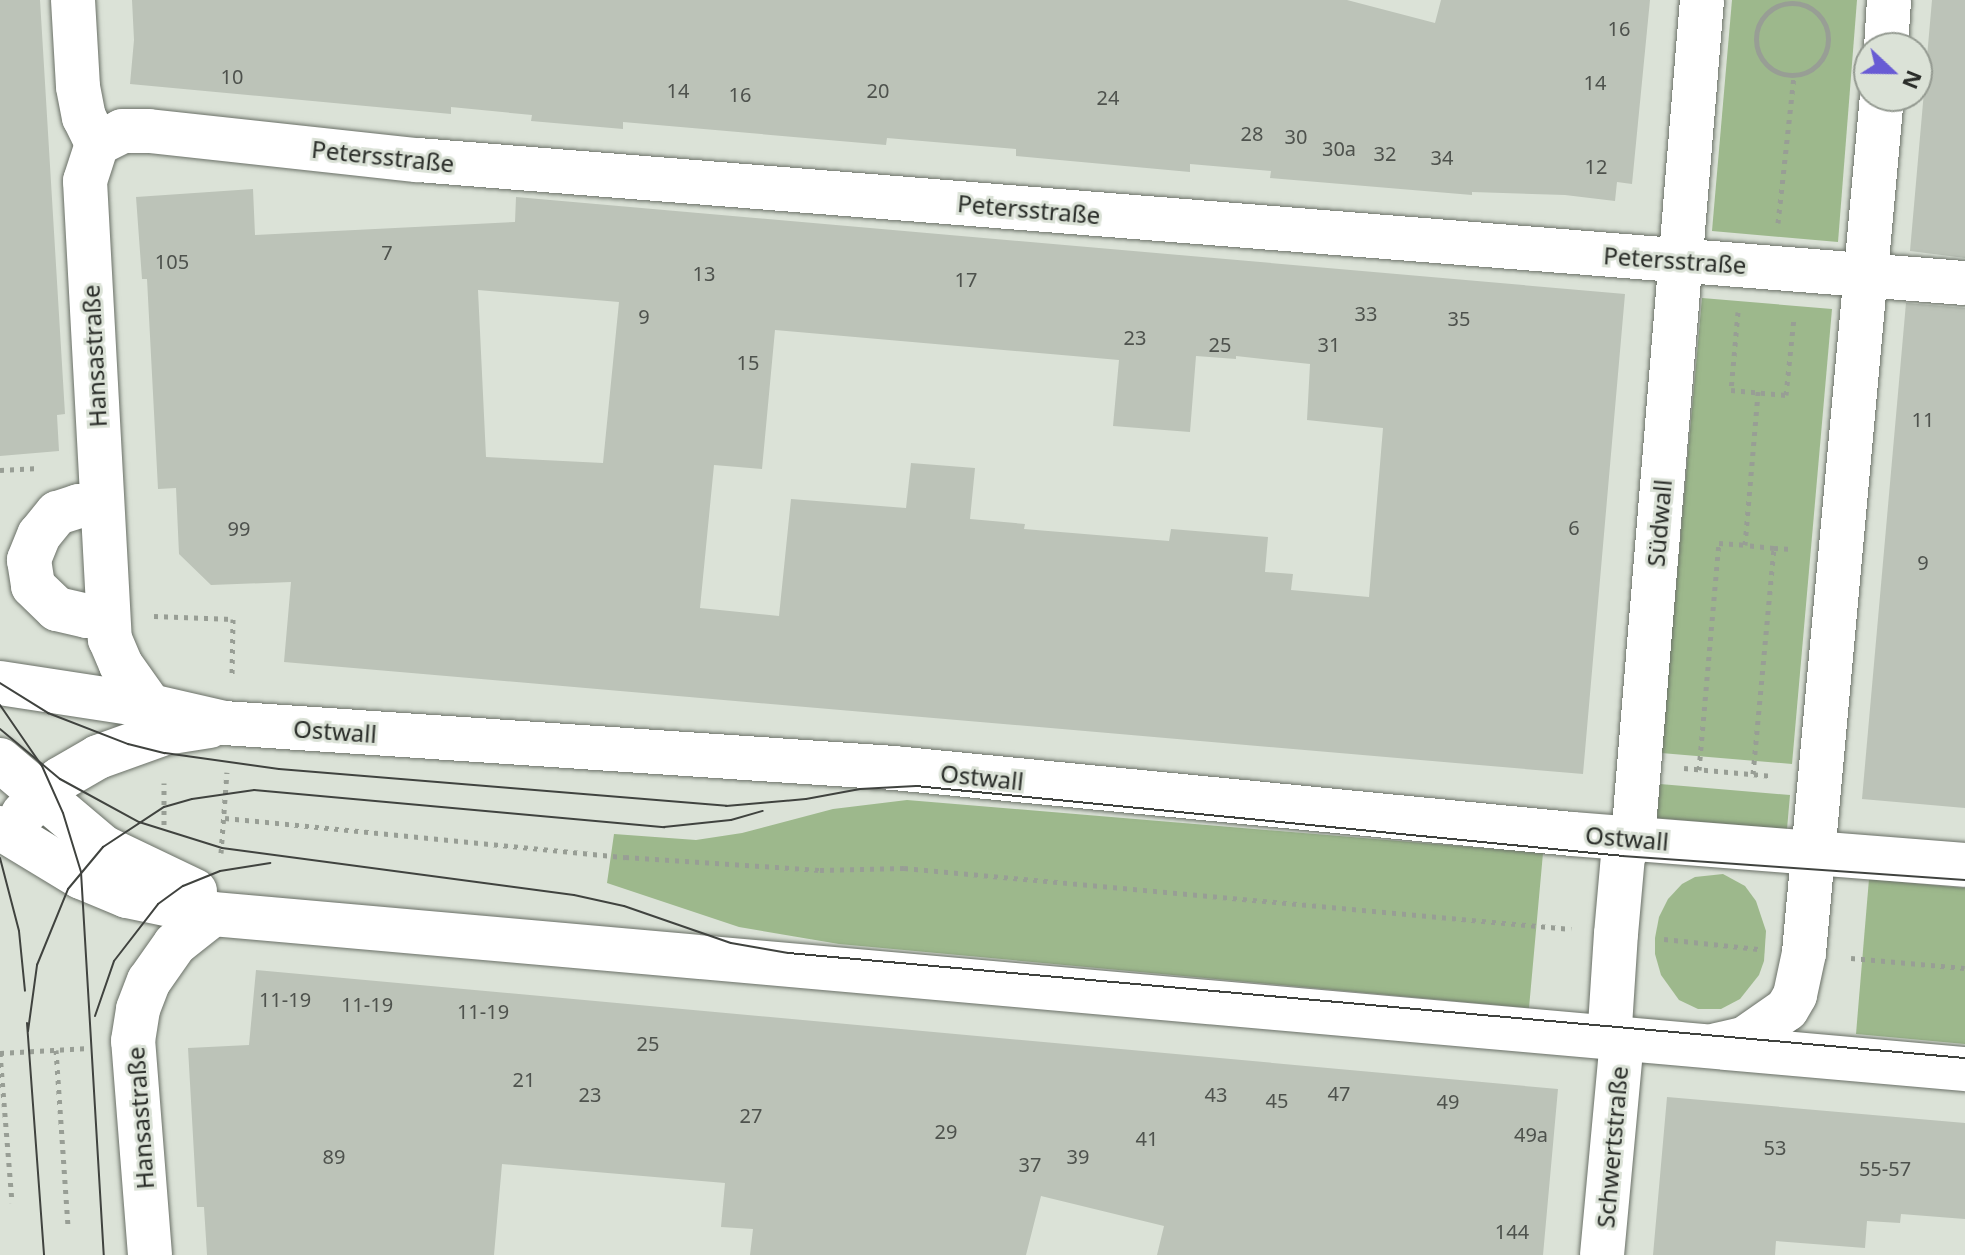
<!DOCTYPE html>
<meta charset="utf-8">
<style>
body{margin:0}
#map{position:relative;width:1965px;height:1255px;overflow:hidden;background:#dbe2d7;font-family:"Noto Sans",sans-serif}
div>[style]{position:absolute}
.green>*{inset:0;background:#9db88c}
.building>*{inset:0;background:#bcc3b8}
.path>*{height:5px;margin-top:-2.5px;transform-origin:0;background:repeating-linear-gradient(90deg,#989e95 0 4px,transparent 0 10px)}
.path>.ring{margin:-2.5px;padding:0;box-sizing:content-box;background:none;border:5px solid #989e95;border-radius:50%}
.roads{filter:drop-shadow(0 0 2px #6a7067) drop-shadow(0 0 2px #6a7067)}
.minor>*{height:44px;margin:-22px;padding:0 22px;transform-origin:22px;border-radius:22px;background:#fff}
.tram>*{height:2px;margin:-1px;padding:0 1px;transform-origin:1px;border-radius:1px;background:#40433f}
span{translate:-50% -50%;white-space:nowrap;text-align:center;line-height:1.15;-webkit-text-stroke:6px #dbe2d7;paint-order:stroke}
.number-label{font-size:20px;color:#4e524d}
.number-label span{-webkit-text-stroke-width:0}
.street-label{font-size:24px;color:#2a2d29}
.north{position:absolute;left:1853px;top:32px;width:80px;height:80px;box-sizing:border-box;background:#dbe2d7;border:2px solid #949a91;border-radius:50%;rotate:112deg;font-size:22px;font-weight:700;line-height:32px;text-align:center;color:#2a2d29}
.north::after{content:'';display:block;margin:auto;width:28px;height:36px;background:#685bd4;clip-path:polygon(50% 0,100% 100%,50% 72%,0 100%)}
</style>
<div id="map">
<div class="green">
<i style="clip-path:polygon(1732px 0,1857px 0,1838px 242px,1712px 231px)"></i>
<i style="clip-path:polygon(1702px 298px,1832px 309px,1792px 764px,1661px 753px)"></i>
<i style="clip-path:polygon(1660px 784px,1790px 795px,1787px 829px,1657px 818px)"></i>
<i style="clip-path:polygon(907px 800px,1543px 853px,1529px 1008px,839px 944px,739px 927px,607px 883px,614px 834px,696px 840px,742px 833px,833px 809px)"></i>
<i style="clip-path:polygon(1723px 874px,1745px 886px,1756px 901px,1766px 931px,1764px 961px,1759px 975px,1740px 999px,1721px 1009px,1698px 1009px,1679px 1000px,1661px 975px,1655px 954px,1655px 938px,1659px 917px,1668px 899px,1682px 884px,1695px 877px)"></i>
<i style="clip-path:polygon(1869px 879px,1965px 888px,1965px 1044px,1856px 1034px)"></i>
</div>
<div class="building">
<i style="clip-path:polygon(0 0,40px 0,65px 414px,57px 415px,59px 451px,0 456px)"></i>
<i style="clip-path:polygon(132px 0,1347px 0,1435px 23px,1441px 0,1650px 0,1632px 184px,1617px 182px,1615px 201px,1565px 195px,1472px 192px,1472px 195px,1270px 178px,1271px 171px,1190px 164px,1190px 172px,1016px 156px,1016px 149px,887px 138px,886px 145px,623px 122px,623px 129px,531px 121px,532px 115px,451px 107px,451px 114px,130px 84px,134px 40px)"></i>
<i style="clip-path:polygon(1932px 0,1965px 0,1965px 258px,1910px 251px)"></i>
<i style="clip-path:polygon(evenodd,253px 189px,255px 235px,515px 222px,516px 197px,1625px 294px,1583px 774px,284px 662px,291px 582px,211px 585px,179px 554px,176px 488px,158px 489px,147px 279px,142px 279px,136px 197px,253px 189px,478px 290px,619px 302px,603px 463px,486px 457px,478px 290px,253px 189px,775px 330px,1119px 360px,1113px 426px,1190px 432px,1196px 356px,1236px 359px,1236px 356px,1310px 364px,1307px 420px,1383px 428px,1369px 597px,1291px 590px,1293px 574px,1265px 572px,1268px 537px,1171px 529px,1169px 541px,1024px 529px,1025px 524px,970px 519px,975px 468px,911px 463px,906px 508px,791px 499px,779px 616px,700px 608px,714px 465px,762px 469px,775px 330px)"></i>
<i style="clip-path:polygon(1906px 303px,1965px 308px,1965px 808px,1862px 799px)"></i>
<i style="clip-path:polygon(256px 970px,1558px 1089px,1543px 1255px,1157px 1255px,1164px 1226px,1041px 1196px,1026px 1255px,750px 1255px,753px 1229px,721px 1227px,725px 1183px,502px 1164px,494px 1255px,207px 1255px,204px 1207px,197px 1207px,188px 1048px,249px 1045px)"></i>
<i style="clip-path:polygon(1667px 1097px,1965px 1123px,1965px 1219px,1901px 1214px,1900px 1223px,1867px 1221px,1865px 1248px,1776px 1241px,1775px 1255px,1653px 1255px)"></i>
</div>
<div class="path">
<i class="ring" style="left:1756px;top:3px;width:67px;height:67px"></i>
<i style="left:1778px;top:223px;width:149px;rotate:-83.8deg"></i>
<i style="left:1738px;top:312px;width:78px;rotate:95.1deg"></i>
<i style="left:1731px;top:390px;width:55px;rotate:5.2deg"></i>
<i style="left:1786px;top:395px;width:77px;rotate:-84.1deg"></i>
<i style="left:0;top:470px;width:39px;rotate:-3deg"></i>
<i style="left:1774px;top:548px;width:19px;rotate:3deg"></i>
<i style="left:154px;top:616px;width:79px;rotate:2.2deg"></i>
<i style="left:233px;top:619px;width:59px;rotate:91deg"></i>
<i style="left:1684px;top:768px;width:89px;rotate:5.1deg"></i>
<i style="left:1699px;top:770px;width:228px;rotate:-85deg"></i>
<i style="left:1719px;top:543px;width:26px;rotate:4deg"></i>
<i style="left:1753px;top:774px;width:227px;rotate:-84.7deg"></i>
<i style="left:1774px;top:548px;width:29px;rotate:-174deg"></i>
<i style="left:1745px;top:545px;width:154px;rotate:-85.1deg"></i>
<i style="left:225px;top:818px;width:402px;rotate:5.6deg"></i>
<i style="left:625px;top:857px;width:195px;rotate:3.8deg"></i>
<i style="left:820px;top:870px;width:84px;rotate:-1.4deg"></i>
<i style="left:904px;top:868px;width:670px;rotate:5.23deg"></i>
<i style="left:164px;top:825px;width:42px;rotate:-90deg"></i>
<i style="left:221px;top:853px;width:81px;rotate:-85.8deg"></i>
<i style="left:1664px;top:939px;width:95px;rotate:6.1deg"></i>
<i style="left:1851px;top:958px;width:114px;rotate:5deg"></i>
<i style="left:56px;top:1050px;width:175px;rotate:86.1deg"></i>
<i style="left:0;top:1053px;width:150px;rotate:85.4deg"></i>
<i style="left:0;top:1053px;width:89px;rotate:-3.2deg"></i>
</div>
<div class="roads">
<div class="minor">
<i style="left:73px;top:0;width:87px;rotate:86.7deg"></i>
<i style="left:78px;top:87px;width:31px;rotate:79deg"></i>
<i style="left:84px;top:117px;width:30px;rotate:64deg"></i>
<i style="left:97px;top:144px;width:39px;rotate:108deg"></i>
<i style="left:85px;top:181px;width:459px;rotate:86.9deg"></i>
<i style="left:110px;top:639px;width:28px;rotate:67deg"></i>
<i style="left:121px;top:665px;width:50px;rotate:54.7deg"></i>
<i style="left:1886px;top:48px;width:48px;rotate:-86.4deg"></i>
<i style="left:97px;top:144px;width:28px;rotate:-27deg"></i>
<i style="left:122px;top:131px;width:27px"></i>
<i style="left:149px;top:131px;width:271px;rotate:6.2deg"></i>
<i style="left:418px;top:160px;width:1552px;rotate:4.55deg"></i>
<i style="left:102px;top:506px;width:23px;rotate:180deg"></i>
<i style="left:79px;top:506px;width:23px;rotate:162deg"></i>
<i style="left:57px;top:513px;width:28px;rotate:129deg"></i>
<i style="left:39px;top:535px;width:27px;rotate:112deg"></i>
<i style="left:29px;top:560px;width:26px;rotate:81deg"></i>
<i style="left:33px;top:586px;width:33px;rotate:44deg"></i>
<i style="left:57px;top:609px;width:31px;rotate:13deg"></i>
<i style="left:87px;top:616px;width:21px;rotate:-3deg"></i>
<i style="left:0;top:683px;width:152px;rotate:8.7deg"></i>
<i style="left:150px;top:706px;width:76px;rotate:12.9deg"></i>
<i style="left:224px;top:723px;width:672px;rotate:3.84deg"></i>
<i style="left:894px;top:768px;width:681px;rotate:5.56deg"></i>
<i style="left:1572px;top:834px;width:394px;rotate:4.5deg"></i>
<i style="left:0;top:760px;width:135px;rotate:40.2deg"></i>
<i style="left:103px;top:847px;width:102px;rotate:25.6deg"></i>
<i style="left:23px;top:814px;width:51px;rotate:-43.4deg"></i>
<i style="left:60px;top:779px;width:44px;rotate:-30.1deg"></i>
<i style="left:98px;top:757px;width:71px;rotate:-19.7deg"></i>
<i style="left:165px;top:733px;width:45px;rotate:-9deg"></i>
<i style="left:0;top:828px;width:95px;rotate:31.2deg"></i>
<i style="left:81px;top:877px;width:50px;rotate:22.4deg"></i>
<i style="left:127px;top:896px;width:88px;rotate:11.8deg"></i>
<i style="left:213px;top:914px;width:1759px;rotate:5.06deg"></i>
<i style="left:1717px;top:1045px;width:28px;rotate:-13deg"></i>
<i style="left:1744px;top:1039px;width:52px;rotate:-34.9deg"></i>
<i style="left:1787px;top:1009px;width:16px;rotate:-60deg"></i>
<i style="left:1795px;top:995px;width:43px;rotate:-77.9deg"></i>
<i style="left:1804px;top:953px;width:861px;rotate:-84.8deg"></i>
<i style="left:150px;top:1255px;width:215px;rotate:-94.5deg"></i>
<i style="left:133px;top:1041px;width:32px;rotate:-81deg"></i>
<i style="left:138px;top:1009px;width:30px;rotate:-69deg"></i>
<i style="left:149px;top:981px;width:45px;rotate:-54.9deg"></i>
<i style="left:175px;top:944px;width:48px;rotate:-38.3deg"></i>
<i style="left:1602px;top:1255px;width:216px;rotate:-84.7deg"></i>
<i style="left:1622px;top:1040px;width:18px;rotate:-131deg"></i>
<i style="left:1610px;top:1026px;width:92px;rotate:-86.3deg"></i>
<i style="left:1616px;top:934px;width:78px;rotate:-84.9deg"></i>
<i style="left:1623px;top:856px;width:20px;rotate:-60deg"></i>
<i style="left:1633px;top:839px;width:842px;rotate:-85.3deg"></i>
</div>
</div>
<div class="tram">
<i style="left:0;top:683px;width:57px;rotate:32deg"></i>
<i style="left:48px;top:713px;width:86px;rotate:21.2deg"></i>
<i style="left:128px;top:744px;width:38px;rotate:14deg"></i>
<i style="left:165px;top:753px;width:115px;rotate:8deg"></i>
<i style="left:279px;top:769px;width:449px;rotate:4.7deg"></i>
<i style="left:726px;top:806px;width:80px;rotate:-5deg"></i>
<i style="left:806px;top:799px;width:55px;rotate:-10.5deg"></i>
<i style="left:860px;top:789px;width:56px;rotate:-3.1deg"></i>
<i style="left:916px;top:786px;width:710px;rotate:5.65deg"></i>
<i style="left:1623px;top:856px;width:343px;rotate:4deg"></i>
<i style="left:0;top:705px;width:74px;rotate:55.5deg"></i>
<i style="left:42px;top:766px;width:51px;rotate:65.9deg"></i>
<i style="left:63px;top:813px;width:62px;rotate:73deg"></i>
<i style="left:81px;top:872px;width:384px;rotate:86.6deg"></i>
<i style="left:0;top:729px;width:78px;rotate:39.8deg"></i>
<i style="left:60px;top:779px;width:90px;rotate:28.6deg"></i>
<i style="left:139px;top:822px;width:87px;rotate:17.4deg"></i>
<i style="left:222px;top:848px;width:355px;rotate:7.6deg"></i>
<i style="left:574px;top:895px;width:51px;rotate:12.4deg"></i>
<i style="left:624px;top:906px;width:113px;rotate:19.1deg"></i>
<i style="left:731px;top:943px;width:58px;rotate:10deg"></i>
<i style="left:788px;top:953px;width:1182px;rotate:5.1deg"></i>
<i style="left:0;top:858px;width:75px;rotate:75.4deg"></i>
<i style="left:19px;top:931px;width:60px;rotate:84.3deg"></i>
<i style="left:95px;top:1016px;width:58px;rotate:-70.9deg"></i>
<i style="left:114px;top:961px;width:72px;rotate:-52.3deg"></i>
<i style="left:158px;top:904px;width:31px;rotate:-36deg"></i>
<i style="left:183px;top:886px;width:40px;rotate:-22deg"></i>
<i style="left:220px;top:871px;width:51px;rotate:-9.1deg"></i>
<i style="left:27px;top:1023px;width:233px;rotate:85.8deg"></i>
<i style="left:28px;top:1031px;width:67px;rotate:-82.2deg"></i>
<i style="left:37px;top:965px;width:82px;rotate:-67.8deg"></i>
<i style="left:68px;top:889px;width:55px;rotate:-50.2deg"></i>
<i style="left:103px;top:847px;width:73px;rotate:-33.3deg"></i>
<i style="left:164px;top:807px;width:29px;rotate:-16deg"></i>
<i style="left:192px;top:799px;width:63px;rotate:-8.3deg"></i>
<i style="left:254px;top:790px;width:412px;rotate:5.2deg"></i>
<i style="left:664px;top:827px;width:67px;rotate:-6deg"></i>
<i style="left:731px;top:820px;width:33px;rotate:-16deg"></i>
</div>
<div class="number-label">
<span style="left:1619px;top:28px">16</span>
<span style="left:232px;top:76px">10</span>
<span style="left:1595px;top:82px">14</span>
<span style="left:678px;top:90px">14</span>
<span style="left:878px;top:90px">20</span>
<span style="left:740px;top:94px">16</span>
<span style="left:1108px;top:97px">24</span>
<span style="left:1252px;top:133px">28</span>
<span style="left:1296px;top:136px">30</span>
<span style="left:1339px;top:148px">30a</span>
<span style="left:1385px;top:153px">32</span>
<span style="left:1442px;top:157px">34</span>
<span style="left:1596px;top:166px">12</span>
<span style="left:387px;top:252px">7</span>
<span style="left:172px;top:261px">105</span>
<span style="left:704px;top:273px">13</span>
<span style="left:966px;top:279px">17</span>
<span style="left:1366px;top:313px">33</span>
<span style="left:644px;top:316px">9</span>
<span style="left:1459px;top:318px">35</span>
<span style="left:1135px;top:337px">23</span>
<span style="left:1220px;top:344px">25</span>
<span style="left:1329px;top:344px">31</span>
<span style="left:748px;top:362px">15</span>
<span style="left:1923px;top:419px">11</span>
<span style="left:1574px;top:527px">6</span>
<span style="left:239px;top:528px">99</span>
<span style="left:1923px;top:562px">9</span>
<span style="left:285px;top:999px">11-19</span>
<span style="left:367px;top:1004px">11-19</span>
<span style="left:483px;top:1011px">11-19</span>
<span style="left:648px;top:1043px">25</span>
<span style="left:524px;top:1079px">21</span>
<span style="left:1339px;top:1093px">47</span>
<span style="left:590px;top:1094px">23</span>
<span style="left:1216px;top:1094px">43</span>
<span style="left:1277px;top:1100px">45</span>
<span style="left:1448px;top:1101px">49</span>
<span style="left:751px;top:1115px">27</span>
<span style="left:946px;top:1131px">29</span>
<span style="left:1531px;top:1134px">49a</span>
<span style="left:1147px;top:1138px">41</span>
<span style="left:1775px;top:1147px">53</span>
<span style="left:334px;top:1156px">89</span>
<span style="left:1078px;top:1156px">39</span>
<span style="left:1030px;top:1164px">37</span>
<span style="left:1885px;top:1168px">55-57</span>
<span style="left:1512px;top:1231px">144</span>
</div>
<div class="street-label">
<span style="left:383px;top:156px;rotate:6deg">Petersstraße</span>
<span style="left:1029px;top:209px;rotate:5deg">Petersstraße</span>
<span style="left:1675px;top:260px;rotate:4deg">Petersstraße</span>
<span style="left:94px;top:356px;rotate:-93deg">Hansastraße</span>
<span style="left:1659px;top:523px;rotate:-85deg">Südwall</span>
<span style="left:335px;top:731px;rotate:4deg">Ostwall</span>
<span style="left:982px;top:777px;rotate:6deg">Ostwall</span>
<span style="left:1627px;top:838px;rotate:5deg">Ostwall</span>
<span style="left:140px;top:1118px;rotate:-94deg">Hansastraße</span>
<span style="left:1612px;top:1147px;rotate:-85deg">Schwertstraße</span>
</div>
<div class="north">N</div>
</div>
